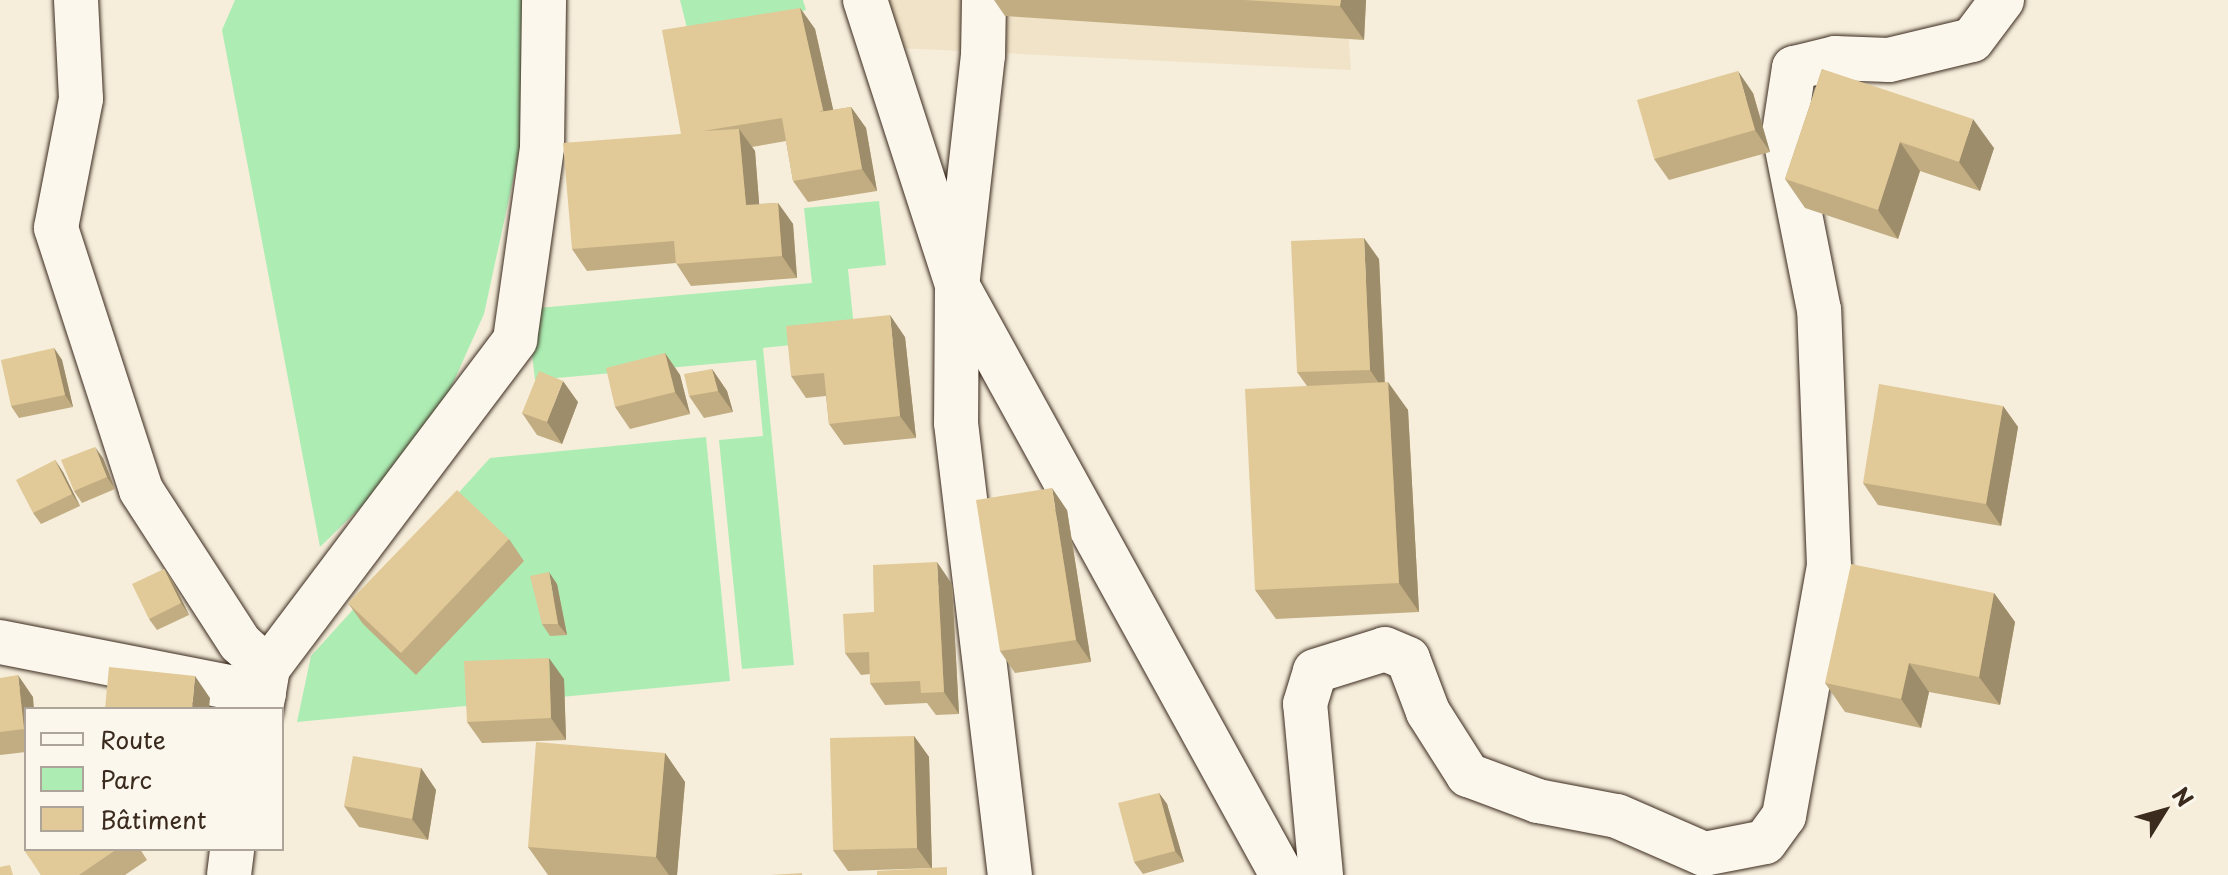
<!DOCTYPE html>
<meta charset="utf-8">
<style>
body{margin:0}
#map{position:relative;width:2228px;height:875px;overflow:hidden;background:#f6eedb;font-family:"Playpen Sans",sans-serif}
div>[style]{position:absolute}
.built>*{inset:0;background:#f0e3c7}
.green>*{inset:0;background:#adedb4}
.roads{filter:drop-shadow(0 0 2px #3b2a1e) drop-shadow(0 0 2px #3b2a1e)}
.street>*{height:44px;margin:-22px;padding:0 22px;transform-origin:22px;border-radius:22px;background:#fbf7ec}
.wall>*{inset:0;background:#c2ad83}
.shaded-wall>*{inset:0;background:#9e8d6a}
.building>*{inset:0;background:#e1c998}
span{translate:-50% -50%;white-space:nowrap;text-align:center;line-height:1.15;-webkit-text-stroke:6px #fbf7ec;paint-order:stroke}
.legend{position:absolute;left:24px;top:707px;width:260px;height:144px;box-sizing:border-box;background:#fbf7ec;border:2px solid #aea59a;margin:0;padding:10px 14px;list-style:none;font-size:24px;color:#3b2a1e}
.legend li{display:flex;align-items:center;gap:16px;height:40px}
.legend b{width:40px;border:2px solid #aea59a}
.north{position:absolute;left:2124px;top:771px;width:80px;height:80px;-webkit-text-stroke:6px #fbf7ec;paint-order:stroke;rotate:53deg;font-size:22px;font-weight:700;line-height:32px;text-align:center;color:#3b2a1e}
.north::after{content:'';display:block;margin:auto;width:28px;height:36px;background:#3b2a1e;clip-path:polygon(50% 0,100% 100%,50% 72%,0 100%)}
</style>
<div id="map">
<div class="built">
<i style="clip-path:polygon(882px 0,1346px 0,1351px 70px,898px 48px)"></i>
</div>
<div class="green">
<i style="clip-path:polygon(235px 0,525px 0,527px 115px,484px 314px,426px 443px,320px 547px,222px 30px)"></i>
<i style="clip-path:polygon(680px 0,803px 0,806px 10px,690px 40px)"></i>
<i style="clip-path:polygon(879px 201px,886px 265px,848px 269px,855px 338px,763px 348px,794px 665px,742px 669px,719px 440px,763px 436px,756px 360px,535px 380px,527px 309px,812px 283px,804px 208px)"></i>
<i style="clip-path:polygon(706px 437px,730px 681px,297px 722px,311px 656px,490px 458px)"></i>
</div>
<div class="roads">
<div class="street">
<i style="left:76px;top:0;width:99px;rotate:87.1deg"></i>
<i style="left:81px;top:99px;width:131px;rotate:101deg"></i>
<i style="left:56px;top:228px;width:275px;rotate:72deg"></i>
<i style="left:141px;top:490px;width:182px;rotate:57.1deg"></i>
<i style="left:240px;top:643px;width:38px;rotate:42deg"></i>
<i style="left:865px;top:0;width:299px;rotate:72.1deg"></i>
<i style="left:957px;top:285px;width:674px;rotate:61.15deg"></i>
<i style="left:984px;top:0;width:55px;rotate:91deg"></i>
<i style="left:983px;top:55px;width:231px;rotate:96.4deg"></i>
<i style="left:957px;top:285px;width:138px;rotate:90.4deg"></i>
<i style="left:956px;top:423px;width:455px;rotate:83.2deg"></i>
<i style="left:0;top:642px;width:269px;rotate:11.1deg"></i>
<i style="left:261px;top:709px;width:42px;rotate:-80.3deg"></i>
<i style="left:268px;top:668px;width:411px;rotate:-53deg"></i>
<i style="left:515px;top:340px;width:195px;rotate:-82deg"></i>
<i style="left:542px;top:147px;width:147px;rotate:-89.2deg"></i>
<i style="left:229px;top:875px;width:26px;rotate:-83deg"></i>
<i style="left:1321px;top:875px;width:172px;rotate:-95.3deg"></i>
<i style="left:1305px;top:704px;width:34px;rotate:-73deg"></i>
<i style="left:1315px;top:671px;width:73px;rotate:-17.4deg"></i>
<i style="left:1385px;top:649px;width:25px;rotate:23deg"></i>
<i style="left:1408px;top:659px;width:57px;rotate:69.3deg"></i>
<i style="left:1428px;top:712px;width:75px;rotate:57.6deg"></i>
<i style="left:1468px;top:775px;width:75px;rotate:20.4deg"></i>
<i style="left:1538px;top:801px;width:80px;rotate:10.8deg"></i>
<i style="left:1617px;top:816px;width:95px;rotate:23.6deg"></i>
<i style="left:1704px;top:854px;width:62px;rotate:-11.1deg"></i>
<i style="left:1765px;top:842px;width:32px;rotate:-54deg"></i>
<i style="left:1784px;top:816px;width:254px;rotate:-79.8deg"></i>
<i style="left:1829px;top:566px;width:256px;rotate:-92.2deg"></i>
<i style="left:1819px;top:310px;width:180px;rotate:-101.2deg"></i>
<i style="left:1784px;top:133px;width:66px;rotate:-81.3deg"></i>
<i style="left:1794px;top:68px;width:42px;rotate:-13.7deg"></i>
<i style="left:1835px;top:58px;width:54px;rotate:2.1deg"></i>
<i style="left:1889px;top:60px;width:85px;rotate:-13.5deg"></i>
<i style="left:1972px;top:40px;width:50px;rotate:-53.1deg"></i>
</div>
</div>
<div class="wall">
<i style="clip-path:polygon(994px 0,1366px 0,1364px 40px,1005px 16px)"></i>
<i style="clip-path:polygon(800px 8px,815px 29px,833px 110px,851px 107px,866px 128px,877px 191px,808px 202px,793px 181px,786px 141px,752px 147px,755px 151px,759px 204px,778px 203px,793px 224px,797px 278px,691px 286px,676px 263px,587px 271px,572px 249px)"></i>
<i style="clip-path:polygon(1822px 69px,1994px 148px,1980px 191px,1920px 171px,1898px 239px,1805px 208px,1785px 179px)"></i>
<i style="clip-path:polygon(1753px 93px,1770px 152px,1669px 180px,1654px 159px)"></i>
<i style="clip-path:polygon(1379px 259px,1385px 382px,1408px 410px,1419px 612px,1276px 619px,1255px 590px,1307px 386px,1297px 372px)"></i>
<i style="clip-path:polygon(905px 337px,916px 438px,844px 445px,829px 424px,826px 396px,806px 398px,791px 376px)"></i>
<i style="clip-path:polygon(54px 348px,62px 360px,73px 407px,19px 418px,11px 406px)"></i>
<i style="clip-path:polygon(665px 353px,680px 375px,690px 414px,630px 429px,615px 407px)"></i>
<i style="clip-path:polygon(712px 369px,727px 391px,733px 412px,704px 418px,689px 396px)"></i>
<i style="clip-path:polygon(578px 402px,562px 444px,537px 435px,522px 413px)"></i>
<i style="clip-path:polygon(2003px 406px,2018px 427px,2001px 526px,1878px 505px,1863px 483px)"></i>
<i style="clip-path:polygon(103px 458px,115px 489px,82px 503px,74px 491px)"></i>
<i style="clip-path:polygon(55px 460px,63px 472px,80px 506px,41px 524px,33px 513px)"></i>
<i style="clip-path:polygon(1067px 510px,1091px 662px,1015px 673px,1000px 651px)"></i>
<i style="clip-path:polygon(509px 539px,524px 561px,416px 675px,363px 624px,348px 603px)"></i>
<i style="clip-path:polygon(164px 569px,172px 580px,189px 615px,157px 630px,149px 619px)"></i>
<i style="clip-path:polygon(557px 584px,567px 635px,550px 636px,542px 624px)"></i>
<i style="clip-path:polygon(952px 584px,959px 714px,936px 715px,927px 703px,885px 705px,870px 683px,870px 674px,861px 675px,845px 653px,874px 612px)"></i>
<i style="clip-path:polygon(1994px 593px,2015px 622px,2000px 705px,1929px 692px,1921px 728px,1845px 712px,1825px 683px)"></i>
<i style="clip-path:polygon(0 678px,33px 697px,26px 709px,26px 752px,0 755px)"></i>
<i style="clip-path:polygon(564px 679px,566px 740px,482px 743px,467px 722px)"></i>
<i style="clip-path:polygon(914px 736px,929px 757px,932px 868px,848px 871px,833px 850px)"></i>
<i style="clip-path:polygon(665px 753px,685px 782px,677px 875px,548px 875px,528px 847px)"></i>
<i style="clip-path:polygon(421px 768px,436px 790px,428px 840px,359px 827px,344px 806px)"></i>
<i style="clip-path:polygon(1159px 793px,1167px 804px,1184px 862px,1143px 874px,1134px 862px)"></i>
<i style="clip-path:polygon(26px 849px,140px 849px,147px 860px,125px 875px,41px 875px)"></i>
</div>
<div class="shaded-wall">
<i style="clip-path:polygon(1341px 0,1366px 0,1364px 40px,1340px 6px)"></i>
<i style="clip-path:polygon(800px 8px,815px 29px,838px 131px,823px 110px)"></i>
<i style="clip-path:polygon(1738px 71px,1753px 93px,1770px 152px,1755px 130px)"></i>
<i style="clip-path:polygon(851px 107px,866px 128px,877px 191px,862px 169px)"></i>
<i style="clip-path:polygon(1973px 119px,1994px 148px,1980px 191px,1959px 162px)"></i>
<i style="clip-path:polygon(739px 129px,755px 151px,761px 227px,746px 205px)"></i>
<i style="clip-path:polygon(1900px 142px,1920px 171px,1898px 239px,1878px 210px)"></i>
<i style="clip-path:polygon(778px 203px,793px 224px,797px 278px,782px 256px)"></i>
<i style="clip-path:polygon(1364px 238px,1379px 259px,1385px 392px,1370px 370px)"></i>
<i style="clip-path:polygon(890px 315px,905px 337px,916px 438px,900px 416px)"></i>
<i style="clip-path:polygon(54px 348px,62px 360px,73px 407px,65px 395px)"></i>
<i style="clip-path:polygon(665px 353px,680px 375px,690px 414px,675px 392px)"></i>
<i style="clip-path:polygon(712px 369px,727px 391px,733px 412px,718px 391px)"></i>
<i style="clip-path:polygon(563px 381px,578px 402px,562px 444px,547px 422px)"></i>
<i style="clip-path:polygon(1388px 382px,1408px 410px,1419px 612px,1399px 583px)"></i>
<i style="clip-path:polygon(2003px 406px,2018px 427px,2001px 526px,1986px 504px)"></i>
<i style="clip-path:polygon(95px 447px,103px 458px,115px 489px,107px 477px)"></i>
<i style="clip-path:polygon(55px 460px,63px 472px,80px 506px,72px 494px)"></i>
<i style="clip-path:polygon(1052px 488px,1067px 510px,1091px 662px,1076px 640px)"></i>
<i style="clip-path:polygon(937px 562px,952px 584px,959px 714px,944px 692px)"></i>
<i style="clip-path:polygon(164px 569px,172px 580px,189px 615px,181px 603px)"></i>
<i style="clip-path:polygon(549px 572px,557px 584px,567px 635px,558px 624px)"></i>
<i style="clip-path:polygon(1994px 593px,2015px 622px,2000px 705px,1979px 677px)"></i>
<i style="clip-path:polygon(549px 658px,564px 679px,566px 740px,551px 718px)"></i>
<i style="clip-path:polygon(1909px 663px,1929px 692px,1921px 728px,1901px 699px)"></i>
<i style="clip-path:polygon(18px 675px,33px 697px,34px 709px,26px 709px,26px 731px,24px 729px)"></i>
<i style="clip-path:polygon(195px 676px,210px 698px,209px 709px,192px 709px)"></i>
<i style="clip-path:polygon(914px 736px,929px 757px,932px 869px,917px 848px)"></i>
<i style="clip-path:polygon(665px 753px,685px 782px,677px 875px,669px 875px,656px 857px)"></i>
<i style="clip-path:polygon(421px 768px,436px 790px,428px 840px,412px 819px)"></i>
<i style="clip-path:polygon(1159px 793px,1167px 804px,1184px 862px,1175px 851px)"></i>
</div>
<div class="building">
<i style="clip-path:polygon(1244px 0,1341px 0,1340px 6px)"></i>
<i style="clip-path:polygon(800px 8px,823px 110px,819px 112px,851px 107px,862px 169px,793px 181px,782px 118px,703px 131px,739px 129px,746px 205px,778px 203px,782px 256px,676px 264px,674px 241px,572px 249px,563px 143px,681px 134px,662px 30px)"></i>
<i style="clip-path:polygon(1822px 69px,1973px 119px,1959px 162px,1900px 142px,1878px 210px,1785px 179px)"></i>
<i style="clip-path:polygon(1738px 71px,1755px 130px,1654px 159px,1637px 100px)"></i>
<i style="clip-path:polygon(1364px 238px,1370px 370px,1297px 372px,1291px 241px)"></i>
<i style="clip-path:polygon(890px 315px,900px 416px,829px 424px,824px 373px,791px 376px,786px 326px)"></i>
<i style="clip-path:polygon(54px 348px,65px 395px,11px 406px,1px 360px)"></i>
<i style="clip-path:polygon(665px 353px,675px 392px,615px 407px,606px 368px)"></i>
<i style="clip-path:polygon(712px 369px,718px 391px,689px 396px,684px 374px)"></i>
<i style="clip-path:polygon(539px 371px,563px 381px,547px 422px,522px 413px)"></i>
<i style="clip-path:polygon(1388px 382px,1399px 583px,1255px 590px,1245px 389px)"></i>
<i style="clip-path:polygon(1879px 384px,2003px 406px,1986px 504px,1863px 483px)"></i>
<i style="clip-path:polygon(95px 447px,107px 477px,74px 491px,61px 460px)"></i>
<i style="clip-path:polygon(55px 460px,72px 494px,33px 513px,16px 480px)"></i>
<i style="clip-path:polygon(1052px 488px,1076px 640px,1000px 651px,976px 500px)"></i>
<i style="clip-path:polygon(457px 490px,509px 539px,401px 653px,348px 603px)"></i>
<i style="clip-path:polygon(937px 562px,944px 692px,921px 693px,920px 681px,870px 683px,869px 652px,845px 653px,843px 614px,874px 612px,873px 565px)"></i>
<i style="clip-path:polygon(1851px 564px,1994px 593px,1979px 677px,1909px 663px,1901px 699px,1825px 683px)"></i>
<i style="clip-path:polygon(164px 569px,181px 603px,149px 619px,132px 584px)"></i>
<i style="clip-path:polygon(549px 572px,558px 624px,542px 624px,530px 576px)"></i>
<i style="clip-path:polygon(549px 658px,551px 718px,467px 722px,464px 661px)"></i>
<i style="clip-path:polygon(109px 667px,195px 676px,192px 709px,105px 709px)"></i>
<i style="clip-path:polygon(18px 675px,24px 729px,0 732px,0 678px)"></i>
<i style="clip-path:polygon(914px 736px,917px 848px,833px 850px,830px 738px)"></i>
<i style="clip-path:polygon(536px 742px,665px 753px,656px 857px,528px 847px)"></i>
<i style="clip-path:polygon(353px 756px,421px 768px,412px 819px,344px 806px)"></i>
<i style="clip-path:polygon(1159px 793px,1175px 851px,1134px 862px,1118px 803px)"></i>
<i style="clip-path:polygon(26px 849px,117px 849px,79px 875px,41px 875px,24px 850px)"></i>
<i style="clip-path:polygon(10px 865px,13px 875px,0 875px,0 867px)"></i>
<i style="clip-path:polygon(947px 867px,947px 875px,877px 875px,877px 871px)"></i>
<i style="clip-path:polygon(802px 873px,802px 875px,771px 875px)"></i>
</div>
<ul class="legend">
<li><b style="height:10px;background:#fbf7ec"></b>Route</li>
<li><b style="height:22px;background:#adedb4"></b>Parc</li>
<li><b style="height:22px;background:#e1c998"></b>Bâtiment</li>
</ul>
<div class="north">N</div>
</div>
